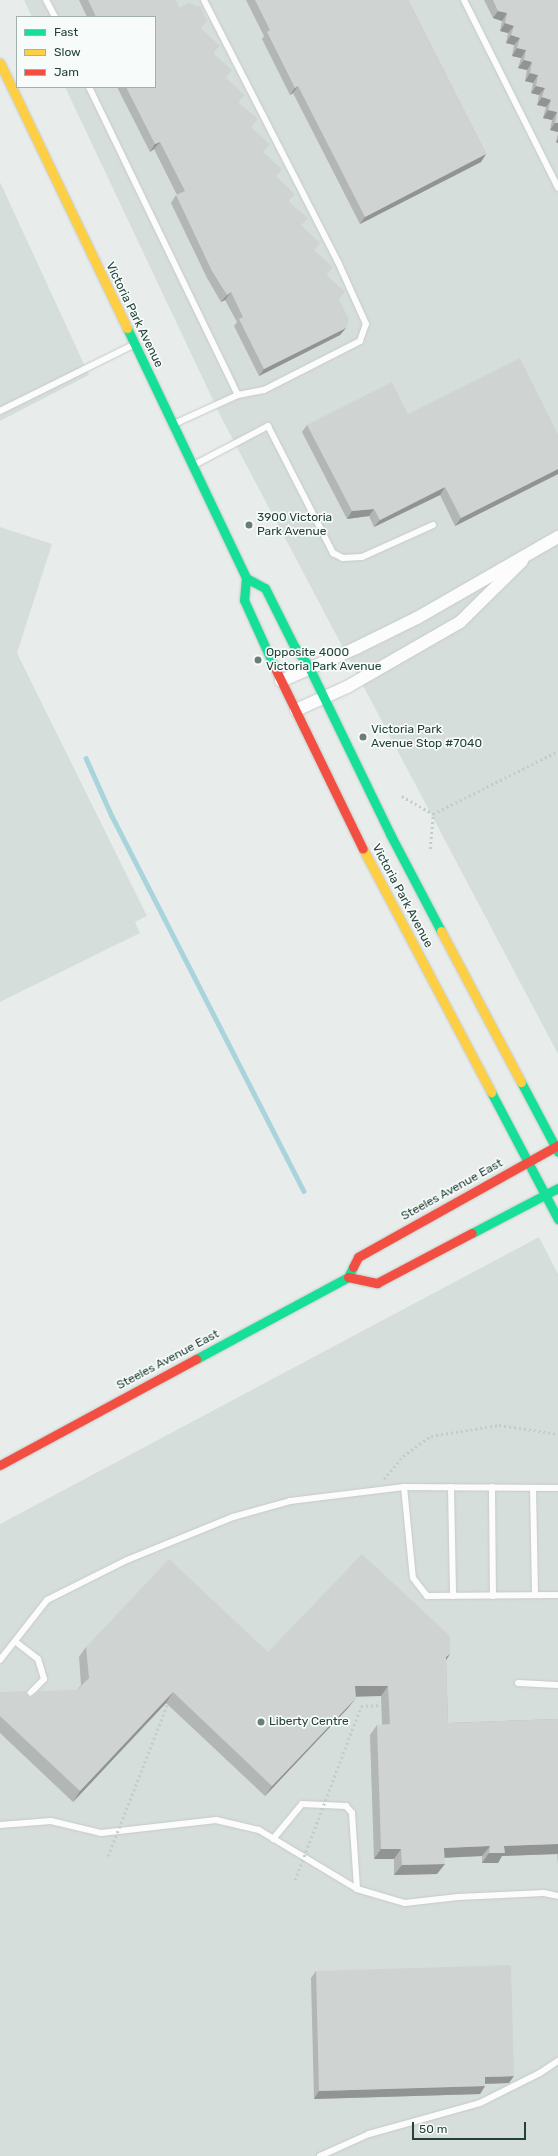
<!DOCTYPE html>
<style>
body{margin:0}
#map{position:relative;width:558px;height:2156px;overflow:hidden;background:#e8edeb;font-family:Rubik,sans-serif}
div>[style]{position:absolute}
.built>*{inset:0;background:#d6dedb}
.stream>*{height:4.5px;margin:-2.25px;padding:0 2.25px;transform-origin:2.25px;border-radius:2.25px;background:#a9d4db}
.path>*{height:2.5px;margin-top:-1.25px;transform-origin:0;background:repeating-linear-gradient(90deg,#c3ccca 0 2px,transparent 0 5px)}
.roads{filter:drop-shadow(0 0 1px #c5cac8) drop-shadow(0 0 1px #c5cac8)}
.lane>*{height:6px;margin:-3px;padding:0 3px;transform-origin:3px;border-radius:3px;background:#fcfcfc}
.street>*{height:12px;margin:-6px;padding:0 6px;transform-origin:6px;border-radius:6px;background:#fcfcfc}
.fast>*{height:9px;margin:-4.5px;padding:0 4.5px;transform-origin:4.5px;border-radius:4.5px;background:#16e098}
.slow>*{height:9px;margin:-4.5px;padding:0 4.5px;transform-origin:4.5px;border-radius:4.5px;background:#ffcf43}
.jam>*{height:9px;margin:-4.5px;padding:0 4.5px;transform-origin:4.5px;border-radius:4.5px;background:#f24e42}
.path-bridge>*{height:2.5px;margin-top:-1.25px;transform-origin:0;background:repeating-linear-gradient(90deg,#c3ccca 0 2px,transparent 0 5px)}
.wall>*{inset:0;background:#b2b6b5}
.shaded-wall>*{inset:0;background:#919493}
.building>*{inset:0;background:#cfd4d2}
.dots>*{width:11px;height:11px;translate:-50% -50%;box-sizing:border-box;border:2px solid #f7fbf9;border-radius:50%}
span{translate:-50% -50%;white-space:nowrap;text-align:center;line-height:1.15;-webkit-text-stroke:3.5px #f7fbf9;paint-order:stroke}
.street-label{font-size:12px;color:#24423a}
.poi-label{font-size:12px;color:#24423a}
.left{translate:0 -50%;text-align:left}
.legend{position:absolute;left:16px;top:16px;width:140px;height:72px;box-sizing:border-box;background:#f7fbf9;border:1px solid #a3b1ad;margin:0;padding:5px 7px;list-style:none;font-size:12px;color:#24423a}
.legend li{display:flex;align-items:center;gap:8px;height:20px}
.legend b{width:20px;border:1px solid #a3b1ad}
.scale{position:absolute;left:412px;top:2122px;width:114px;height:18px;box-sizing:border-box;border:2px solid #24423a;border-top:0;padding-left:5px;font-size:12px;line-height:14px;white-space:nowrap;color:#24423a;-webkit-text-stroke:3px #f7fbf9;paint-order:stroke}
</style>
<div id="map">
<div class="built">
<i style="clip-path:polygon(24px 0,558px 0,558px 1054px,222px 419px,65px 87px,155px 87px,155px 17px,32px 17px)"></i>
<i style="clip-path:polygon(0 182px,89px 375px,0 421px)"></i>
<i style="clip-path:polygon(0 527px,52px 544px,17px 653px,147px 916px,135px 922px,140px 933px,0 1002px)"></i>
<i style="clip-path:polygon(539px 1237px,558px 1274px,558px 2156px,0 2156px,0 1524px)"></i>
</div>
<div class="stream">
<i style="left:86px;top:758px;width:64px;rotate:65.9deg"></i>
<i style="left:112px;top:816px;width:421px;rotate:62.9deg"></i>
</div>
<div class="path">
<i style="left:402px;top:796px;width:36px;rotate:30deg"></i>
<i style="left:430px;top:849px;width:35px;rotate:-85deg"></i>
<i style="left:433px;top:814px;width:140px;rotate:-26.7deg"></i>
<i style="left:384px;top:1479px;width:30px;rotate:-50deg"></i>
<i style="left:403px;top:1456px;width:34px;rotate:-36deg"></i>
<i style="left:431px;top:1436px;width:69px;rotate:-9.2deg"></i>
<i style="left:499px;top:1425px;width:60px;rotate:8.7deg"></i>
</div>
<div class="roads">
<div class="lane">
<i style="left:46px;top:0;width:19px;rotate:62deg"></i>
<i style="left:464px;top:0;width:210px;rotate:63.4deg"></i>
<i style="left:89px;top:87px;width:342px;rotate:64.2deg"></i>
<i style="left:0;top:411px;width:148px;rotate:-26.4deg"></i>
<i style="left:174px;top:424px;width:70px;rotate:-24.4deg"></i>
<i style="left:238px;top:395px;width:26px;rotate:-11deg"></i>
<i style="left:264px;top:390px;width:108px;rotate:-27deg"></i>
<i style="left:360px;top:341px;width:18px;rotate:-71deg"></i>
<i style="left:366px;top:324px;width:68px;rotate:-114.3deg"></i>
<i style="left:338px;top:262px;width:294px;rotate:-117.1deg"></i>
<i style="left:194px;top:465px;width:84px;rotate:-27.8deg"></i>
<i style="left:268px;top:426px;width:143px;rotate:62.9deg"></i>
<i style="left:333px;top:553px;width:11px;rotate:27deg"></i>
<i style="left:343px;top:558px;width:19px;rotate:-3deg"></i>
<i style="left:362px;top:557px;width:78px;rotate:-24.3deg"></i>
<i style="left:404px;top:1487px;width:91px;rotate:84.4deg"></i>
<i style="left:413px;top:1578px;width:23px;rotate:52deg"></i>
<i style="left:427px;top:1596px;width:131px;rotate:-0.4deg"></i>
<i style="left:451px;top:1487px;width:109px;rotate:88.9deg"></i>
<i style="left:492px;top:1487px;width:109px;rotate:89.5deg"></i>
<i style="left:533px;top:1488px;width:107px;rotate:88.9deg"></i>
<i style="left:16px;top:1642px;width:28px;rotate:38deg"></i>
<i style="left:38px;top:1659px;width:21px;rotate:73deg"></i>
<i style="left:44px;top:1679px;width:29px;rotate:134deg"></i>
<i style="left:0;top:1660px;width:76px;rotate:-51.9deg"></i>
<i style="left:47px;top:1600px;width:89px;rotate:-26.6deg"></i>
<i style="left:127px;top:1560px;width:114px;rotate:-22.1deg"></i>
<i style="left:233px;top:1517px;width:59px;rotate:-15.7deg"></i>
<i style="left:290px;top:1501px;width:115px;rotate:-7deg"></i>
<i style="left:404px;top:1487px;width:154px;rotate:0.4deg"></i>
<i style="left:518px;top:1683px;width:40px;rotate:2.9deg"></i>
<i style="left:0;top:1825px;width:51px;rotate:-4.5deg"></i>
<i style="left:51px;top:1821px;width:51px;rotate:13.5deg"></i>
<i style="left:101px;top:1833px;width:116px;rotate:-6.4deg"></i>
<i style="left:216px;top:1820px;width:44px;rotate:13.1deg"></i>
<i style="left:259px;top:1830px;width:114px;rotate:31deg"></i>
<i style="left:357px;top:1889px;width:50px;rotate:16.3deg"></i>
<i style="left:405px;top:1903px;width:53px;rotate:-6.5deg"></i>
<i style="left:458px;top:1897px;width:86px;rotate:-2.7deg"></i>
<i style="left:544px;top:1893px;width:14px;rotate:12deg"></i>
<i style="left:273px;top:1839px;width:45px;rotate:-50.4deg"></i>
<i style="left:302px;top:1804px;width:44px;rotate:2.6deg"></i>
<i style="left:346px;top:1806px;width:9px;rotate:49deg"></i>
<i style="left:352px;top:1813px;width:76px;rotate:86.2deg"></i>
<i style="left:320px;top:2156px;width:54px;rotate:-24.2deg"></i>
<i style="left:369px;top:2134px;width:115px;rotate:-15.6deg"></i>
<i style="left:480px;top:2103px;width:67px;rotate:-26.6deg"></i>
<i style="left:540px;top:2073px;width:22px;rotate:-34deg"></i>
</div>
<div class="street">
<i style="left:281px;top:681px;width:82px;rotate:-23.7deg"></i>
<i style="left:356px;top:648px;width:68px;rotate:-26.2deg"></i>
<i style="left:417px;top:618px;width:163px;rotate:-29.9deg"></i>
<i style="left:296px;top:710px;width:56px;rotate:-24.3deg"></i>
<i style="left:347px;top:687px;width:130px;rotate:-29.9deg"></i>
<i style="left:460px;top:622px;width:87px;rotate:-44.5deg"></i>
</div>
<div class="fast">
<i style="left:127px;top:328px;width:277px;rotate:64.5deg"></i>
<i style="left:246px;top:578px;width:22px;rotate:95deg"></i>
<i style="left:244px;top:600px;width:72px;rotate:65.6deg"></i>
<i style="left:246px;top:578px;width:21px;rotate:28deg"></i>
<i style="left:265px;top:588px;width:65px;rotate:63.4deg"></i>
<i style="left:294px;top:646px;width:26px;rotate:54deg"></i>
<i style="left:309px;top:667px;width:186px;rotate:64.1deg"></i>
<i style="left:390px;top:834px;width:110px;rotate:62.3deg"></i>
<i style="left:521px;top:1082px;width:79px;rotate:62.1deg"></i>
<i style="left:491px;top:1092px;width:144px;rotate:62.2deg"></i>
<i style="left:472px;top:1233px;width:97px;rotate:-27.6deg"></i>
<i style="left:196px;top:1359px;width:173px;rotate:-28.3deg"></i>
<i style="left:348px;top:1277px;width:11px;rotate:-63deg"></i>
</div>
<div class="slow">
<i style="left:0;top:63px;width:294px;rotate:64.4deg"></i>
<i style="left:363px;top:849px;width:275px;rotate:62.2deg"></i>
<i style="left:441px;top:931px;width:171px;rotate:62.1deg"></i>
</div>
<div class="jam">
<i style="left:274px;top:666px;width:203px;rotate:64.1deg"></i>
<i style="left:353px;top:1267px;width:11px;rotate:-63deg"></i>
<i style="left:358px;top:1257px;width:229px;rotate:-29.2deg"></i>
<i style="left:348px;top:1277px;width:30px;rotate:12deg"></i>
<i style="left:377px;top:1283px;width:107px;rotate:-27.8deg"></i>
<i style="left:0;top:1465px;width:223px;rotate:-28.4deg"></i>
</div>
</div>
<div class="path-bridge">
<i style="left:108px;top:1856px;width:165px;rotate:-68.7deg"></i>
<i style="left:295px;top:1880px;width:186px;rotate:-69.2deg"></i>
<i style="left:361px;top:1706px;width:20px;rotate:-3deg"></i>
</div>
<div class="wall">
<i style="clip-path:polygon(79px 0,175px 0,179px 8px,201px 29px,339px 300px,346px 328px,340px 335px,259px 376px,234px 326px,237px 322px,225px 300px,221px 302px,207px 278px,171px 203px,176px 195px,177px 195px,154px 149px,150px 152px,117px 87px,155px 87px,155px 17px,87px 17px)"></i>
<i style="clip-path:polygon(246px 0,408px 0,486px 154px,481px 162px,360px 224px,293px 93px,290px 95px,262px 39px,264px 36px)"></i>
<i style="clip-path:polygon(484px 0,558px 0,558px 132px,550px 130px,552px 120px,543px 118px,546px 107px,537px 105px,539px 95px,531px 93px,533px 83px,525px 81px,527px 70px,518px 68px,521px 58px,512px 56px,514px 45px,506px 43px,508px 33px,500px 31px,502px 21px,493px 18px)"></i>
<i style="clip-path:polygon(558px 133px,558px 143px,556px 142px)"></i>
<i style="clip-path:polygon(408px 414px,558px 434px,558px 474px,455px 526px,440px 495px,374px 527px,369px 516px,347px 519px,302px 432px,307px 425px)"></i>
<i style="clip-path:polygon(86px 1647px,268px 1652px,450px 1654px,446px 1661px,448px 1723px,558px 1719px,558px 1864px,557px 1854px,502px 1856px,498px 1863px,482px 1863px,482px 1856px,444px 1858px,437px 1874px,394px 1875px,394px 1859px,374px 1859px,370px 1735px,377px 1725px,382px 1725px,381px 1696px,355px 1696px,356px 1698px,348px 1708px,265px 1796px,166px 1703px,73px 1802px,0 1733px,0 1692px,30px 1696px,77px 1690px,81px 1685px,79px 1657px)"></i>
<i style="clip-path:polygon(316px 1971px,509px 2083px,485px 2084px,485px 2086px,480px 2094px,314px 2099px,311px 1978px)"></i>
</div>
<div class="shaded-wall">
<i style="clip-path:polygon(498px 11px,507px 13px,502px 21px,493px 18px)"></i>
<i style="clip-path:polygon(505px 23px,514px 26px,508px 33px,500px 31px)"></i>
<i style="clip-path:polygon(511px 35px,520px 38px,514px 45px,506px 43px)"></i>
<i style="clip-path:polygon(517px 48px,526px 50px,521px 58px,512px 56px)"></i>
<i style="clip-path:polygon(524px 60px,532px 62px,527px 70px,518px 68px)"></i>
<i style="clip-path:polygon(530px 73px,538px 75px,533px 83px,525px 81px)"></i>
<i style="clip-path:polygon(298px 86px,293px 93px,290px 95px,295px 88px)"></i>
<i style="clip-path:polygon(536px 86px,545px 88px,539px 95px,531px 93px)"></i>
<i style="clip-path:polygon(542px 97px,551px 100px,546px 107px,537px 105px)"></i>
<i style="clip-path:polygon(548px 110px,557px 112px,552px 120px,543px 118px)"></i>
<i style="clip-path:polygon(555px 123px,558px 123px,558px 132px,550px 130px)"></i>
<i style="clip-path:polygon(558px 139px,558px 143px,556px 142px)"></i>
<i style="clip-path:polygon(160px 142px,154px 149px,150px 152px,155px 144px)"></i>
<i style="clip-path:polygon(486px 154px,481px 162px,360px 224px,365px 217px)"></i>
<i style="clip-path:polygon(231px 292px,225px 300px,221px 302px,227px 295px)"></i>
<i style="clip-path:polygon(346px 328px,340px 335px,259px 376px,264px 369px)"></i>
<i style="clip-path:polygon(558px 469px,558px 474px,455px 526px,461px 518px)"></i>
<i style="clip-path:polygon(445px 487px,440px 495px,374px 527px,380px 520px)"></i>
<i style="clip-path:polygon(374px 509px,369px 516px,347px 519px,352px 511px)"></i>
<i style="clip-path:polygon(450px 1654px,443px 1664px,446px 1657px)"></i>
<i style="clip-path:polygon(355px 1686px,388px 1686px,381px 1696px,348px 1697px)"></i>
<i style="clip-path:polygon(173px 1692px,166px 1703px,73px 1802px,80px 1791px)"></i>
<i style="clip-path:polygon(356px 1698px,348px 1708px,265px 1796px,272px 1786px)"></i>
<i style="clip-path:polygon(558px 1844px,558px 1853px,557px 1854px,502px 1856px,498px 1863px,482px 1863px,489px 1853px,504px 1846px)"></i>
<i style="clip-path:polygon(490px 1846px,482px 1856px,437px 1858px,444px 1848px)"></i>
<i style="clip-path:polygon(381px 1849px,401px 1849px,394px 1859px,374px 1859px)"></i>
<i style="clip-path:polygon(445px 1864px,437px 1874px,394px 1875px,402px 1865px)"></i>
<i style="clip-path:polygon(514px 2076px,509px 2083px,479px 2084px,485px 2077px)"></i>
<i style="clip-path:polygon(485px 2086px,480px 2094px,314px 2099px,319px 2091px)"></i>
</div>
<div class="building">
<i style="clip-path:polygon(88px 0,175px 0,179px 8px,188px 3px,201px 7px,207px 21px,201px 28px,220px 46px,213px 53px,232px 70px,226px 78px,245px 95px,238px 102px,258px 119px,251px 127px,270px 144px,263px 152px,282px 169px,276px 176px,295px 194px,288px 201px,308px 218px,301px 225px,320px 243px,314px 250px,333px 267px,326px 275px,345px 292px,339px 299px,349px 319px,346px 328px,264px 369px,239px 319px,243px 317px,231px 292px,227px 295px,212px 271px,176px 195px,185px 191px,160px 142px,155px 144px,126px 87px,155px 87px,155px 17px,96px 17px)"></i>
<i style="clip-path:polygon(255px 0,408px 0,486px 154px,365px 217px,298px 86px,295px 88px,267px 32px,270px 30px)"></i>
<i style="clip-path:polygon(493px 0,558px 0,558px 123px,555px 123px,557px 112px,548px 110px,551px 100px,542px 97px,545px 88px,536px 86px,538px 75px,530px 73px,532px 62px,524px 60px,526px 50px,517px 48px,520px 38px,511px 35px,514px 26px,505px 23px,507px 13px,498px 11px)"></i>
<i style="clip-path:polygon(520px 358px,558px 434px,558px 469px,461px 518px,445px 487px,380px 520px,374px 509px,352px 511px,307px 425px,392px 382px,408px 414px)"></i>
<i style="clip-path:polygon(362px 1554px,450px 1636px,450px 1654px,446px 1657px,448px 1723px,558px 1719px,558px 1844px,504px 1846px,505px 1853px,489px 1853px,490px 1846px,444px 1848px,445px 1864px,402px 1865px,401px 1849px,381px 1849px,377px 1725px,390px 1724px,388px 1686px,355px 1686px,356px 1698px,272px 1786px,173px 1692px,80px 1791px,0 1716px,0 1692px,1px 1692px,26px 1691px,30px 1696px,37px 1691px,77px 1690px,89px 1678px,86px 1647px,169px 1559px,268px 1652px)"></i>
<i style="clip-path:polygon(511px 1965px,514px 2076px,485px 2077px,485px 2086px,319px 2091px,316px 1971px)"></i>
</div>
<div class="dots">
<i style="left:249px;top:525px;background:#697e78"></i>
<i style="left:258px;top:660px;background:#697e78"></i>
<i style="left:363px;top:737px;background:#697e78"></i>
<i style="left:261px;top:1722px;background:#697e78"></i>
</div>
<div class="street-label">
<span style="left:134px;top:315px;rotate:64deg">Victoria Park Avenue</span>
<span style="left:402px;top:896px;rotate:62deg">Victoria Park Avenue</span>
<span style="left:452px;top:1190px;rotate:-29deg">Steeles Avenue East</span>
<span style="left:168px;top:1360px;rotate:-28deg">Steeles Avenue East</span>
</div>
<div class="poi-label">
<span class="left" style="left:257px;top:525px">3900 Victoria<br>Park Avenue</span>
<span class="left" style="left:266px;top:660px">Opposite 4000<br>Victoria Park Avenue</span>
<span class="left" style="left:371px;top:737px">Victoria Park<br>Avenue Stop #7040</span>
<span class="left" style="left:269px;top:1722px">Liberty Centre</span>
</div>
<ul class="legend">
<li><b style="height:5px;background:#16e098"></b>Fast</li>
<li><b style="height:5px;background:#ffcf43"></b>Slow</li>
<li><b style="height:5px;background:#f24e42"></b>Jam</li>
</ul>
<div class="scale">50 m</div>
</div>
